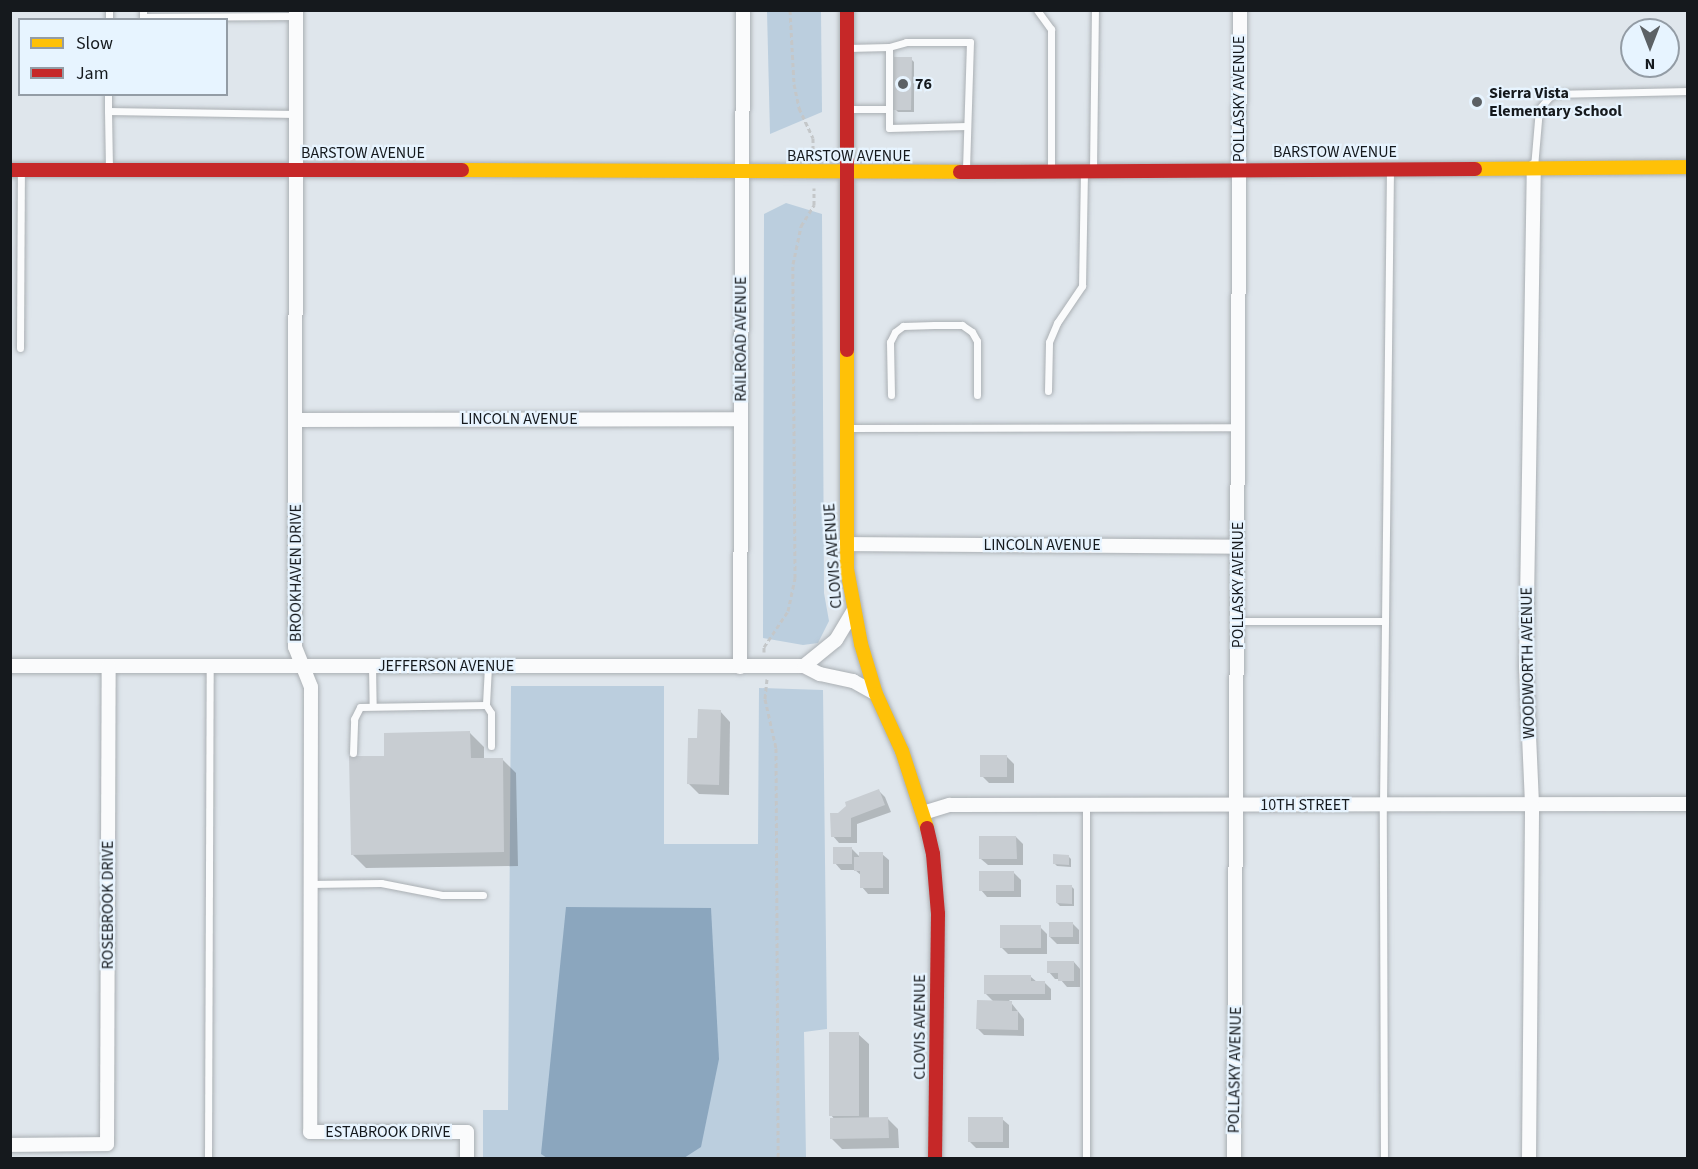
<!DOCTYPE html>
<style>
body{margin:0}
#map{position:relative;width:1698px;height:1169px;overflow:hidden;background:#dfe6ec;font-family:"Source Sans 3",sans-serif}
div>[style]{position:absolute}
.green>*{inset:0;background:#bbcede}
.water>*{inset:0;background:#8ba6be}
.shadow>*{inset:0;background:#0003}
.building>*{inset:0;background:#c8cdd2}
.path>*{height:3px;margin-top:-1.5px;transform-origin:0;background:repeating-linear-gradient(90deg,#c4c7c9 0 4.5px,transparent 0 7.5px)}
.roads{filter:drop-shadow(0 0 2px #aaafb3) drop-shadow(0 0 2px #aaafb3)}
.lane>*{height:7px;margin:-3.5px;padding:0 3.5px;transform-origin:3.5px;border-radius:3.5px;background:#fafbfc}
.street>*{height:14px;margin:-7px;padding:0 7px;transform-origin:7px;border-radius:7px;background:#fafbfc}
.slow>*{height:14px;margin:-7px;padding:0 7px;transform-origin:7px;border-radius:7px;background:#ffc107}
.jam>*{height:14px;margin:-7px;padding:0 7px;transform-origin:7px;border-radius:7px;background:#c62828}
.dots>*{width:16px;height:16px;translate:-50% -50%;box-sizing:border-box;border:3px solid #e7f4ff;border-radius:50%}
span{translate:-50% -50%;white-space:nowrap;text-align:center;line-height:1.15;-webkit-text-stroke:4.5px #e7f4ff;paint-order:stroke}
.poi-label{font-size:16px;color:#15191d;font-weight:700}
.left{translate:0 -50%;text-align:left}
.street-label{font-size:16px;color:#15191d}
.frame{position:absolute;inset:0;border:12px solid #15191d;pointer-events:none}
.legend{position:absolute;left:18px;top:18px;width:210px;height:78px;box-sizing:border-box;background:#e7f4ff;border:2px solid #939ca5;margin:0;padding:8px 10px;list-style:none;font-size:18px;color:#15191d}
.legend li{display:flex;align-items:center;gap:12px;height:30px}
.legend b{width:30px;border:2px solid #939ca5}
.north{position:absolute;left:1620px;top:18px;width:60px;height:60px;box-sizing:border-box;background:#e7f4ff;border:2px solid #939ca5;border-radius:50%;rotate:180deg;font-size:16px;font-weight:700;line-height:24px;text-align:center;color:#15191d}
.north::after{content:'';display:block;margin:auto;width:21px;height:27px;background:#5c6165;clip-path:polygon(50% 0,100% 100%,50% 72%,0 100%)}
</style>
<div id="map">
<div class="green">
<i style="clip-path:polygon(767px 11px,821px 11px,822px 112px,770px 134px)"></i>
<i style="clip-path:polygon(786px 203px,822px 214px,824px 593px,829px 621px,818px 643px,803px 645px,763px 638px,764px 214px)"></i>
<i style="clip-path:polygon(511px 686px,664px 686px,664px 844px,758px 844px,759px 688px,823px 690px,827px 1029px,804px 1032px,806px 1158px,483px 1158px,483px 1110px,508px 1110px)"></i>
</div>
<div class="water">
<i style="clip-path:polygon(566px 907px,711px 908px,719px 1059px,701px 1147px,684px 1158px,547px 1158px,541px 1154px)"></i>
</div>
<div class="shadow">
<i style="clip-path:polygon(911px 59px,914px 62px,914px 112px,898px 112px,895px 109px)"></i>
<i style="clip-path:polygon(720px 711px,730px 722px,729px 795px,699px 794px,689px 784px,699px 740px)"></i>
<i style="clip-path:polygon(470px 733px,484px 747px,484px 759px,502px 759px,516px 773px,518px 866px,366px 868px,352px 854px,386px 757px)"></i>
<i style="clip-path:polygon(1007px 757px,1014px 764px,1014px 783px,989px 783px,982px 776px)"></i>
<i style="clip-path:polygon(878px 790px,885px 797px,891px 812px,857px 824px,857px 843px,839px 843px,833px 836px,839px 815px)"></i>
<i style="clip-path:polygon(1016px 837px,1023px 844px,1023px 865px,988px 865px,981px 859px)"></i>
<i style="clip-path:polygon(852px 849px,861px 858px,882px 854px,889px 860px,889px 894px,868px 894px,862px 887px,862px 876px,855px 870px,841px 870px,835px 863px)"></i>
<i style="clip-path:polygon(1068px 856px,1071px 859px,1071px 867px,1057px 866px,1054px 863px)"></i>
<i style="clip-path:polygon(1014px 873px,1021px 880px,1021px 897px,987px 897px,981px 890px)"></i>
<i style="clip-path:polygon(1071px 886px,1074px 889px,1074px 906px,1060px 906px,1057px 903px)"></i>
<i style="clip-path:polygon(1073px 924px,1079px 930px,1079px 944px,1057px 944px,1050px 937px)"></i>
<i style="clip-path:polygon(1040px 927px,1047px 934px,1047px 954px,1008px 954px,1001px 947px)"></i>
<i style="clip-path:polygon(1074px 962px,1080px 969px,1080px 987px,1067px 987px,1060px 979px,1055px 979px,1049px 972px)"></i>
<i style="clip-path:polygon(1031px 977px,1037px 982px,1044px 982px,1051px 989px,1051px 1000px,1009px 1000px,1024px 1019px,1024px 1036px,984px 1035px,978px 1029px,994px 1002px,985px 993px)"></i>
<i style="clip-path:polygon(858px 1034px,869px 1044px,869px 1119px,888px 1119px,898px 1129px,899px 1148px,842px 1149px,832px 1139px,835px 1120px,831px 1115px)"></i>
<i style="clip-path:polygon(1002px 1119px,1009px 1125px,1009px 1148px,976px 1148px,970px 1142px)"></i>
</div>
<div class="building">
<i style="clip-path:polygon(894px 57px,912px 57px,911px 110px,893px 110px)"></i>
<i style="clip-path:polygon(698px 709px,721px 710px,719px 785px,687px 784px,688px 738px,697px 738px)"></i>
<i style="clip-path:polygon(470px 731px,471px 758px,503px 758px,504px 852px,351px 855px,349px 756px,384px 756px,384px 733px)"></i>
<i style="clip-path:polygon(980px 755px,1007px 755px,1007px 777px,980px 777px)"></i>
<i style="clip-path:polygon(879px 789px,885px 805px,851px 818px,851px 837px,831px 837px,830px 813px,838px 813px,846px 806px,845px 802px)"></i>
<i style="clip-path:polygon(979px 836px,1016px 836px,1017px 859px,979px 859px)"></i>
<i style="clip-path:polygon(833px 847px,852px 847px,852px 864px,833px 864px)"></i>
<i style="clip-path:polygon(859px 852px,883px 852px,883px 888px,860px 888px,860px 871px,854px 871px,854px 857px,859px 857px)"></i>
<i style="clip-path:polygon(1053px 854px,1069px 855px,1069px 865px,1053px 864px)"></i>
<i style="clip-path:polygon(979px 871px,1014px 871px,1014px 891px,979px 891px)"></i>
<i style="clip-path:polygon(1056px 885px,1072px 885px,1072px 904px,1056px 903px)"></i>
<i style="clip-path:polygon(1049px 922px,1073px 922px,1073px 937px,1049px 937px)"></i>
<i style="clip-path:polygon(1000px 925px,1041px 925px,1041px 948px,1000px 948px)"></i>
<i style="clip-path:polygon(1047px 961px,1074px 961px,1074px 981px,1058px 981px,1058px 973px,1047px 973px)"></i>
<i style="clip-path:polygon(984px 975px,1031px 975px,1031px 981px,1045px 981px,1045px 994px,984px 994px)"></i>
<i style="clip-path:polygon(977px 1000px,1012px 1001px,1012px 1011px,1018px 1011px,1018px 1030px,976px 1029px)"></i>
<i style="clip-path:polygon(829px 1032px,859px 1032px,859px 1116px,829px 1116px)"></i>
<i style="clip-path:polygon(888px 1117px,889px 1138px,830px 1139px,830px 1118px)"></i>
<i style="clip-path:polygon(968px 1117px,1003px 1117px,1003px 1142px,968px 1142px)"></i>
</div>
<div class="path">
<i style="left:790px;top:10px;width:74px;rotate:86.9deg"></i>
<i style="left:794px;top:84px;width:25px;rotate:78deg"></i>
<i style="left:799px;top:108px;width:33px;rotate:65deg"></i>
<i style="left:813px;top:138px;width:17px;rotate:90deg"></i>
<i style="left:764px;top:652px;width:5px;rotate:-90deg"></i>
<i style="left:764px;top:647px;width:43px;rotate:-56.3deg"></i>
<i style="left:788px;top:611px;width:34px;rotate:-78deg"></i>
<i style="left:795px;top:578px;width:314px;rotate:-90.4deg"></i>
<i style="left:793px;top:264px;width:39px;rotate:-78deg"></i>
<i style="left:801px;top:226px;width:25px;rotate:-58deg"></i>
<i style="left:814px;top:205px;width:17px;rotate:-90deg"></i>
<i style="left:767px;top:679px;width:20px;rotate:96deg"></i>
<i style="left:765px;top:699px;width:50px;rotate:77.3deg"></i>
<i style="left:776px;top:748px;width:410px;rotate:89.7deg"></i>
</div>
<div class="roads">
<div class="lane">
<i style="left:143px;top:10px;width:7px;rotate:90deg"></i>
<i style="left:143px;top:17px;width:153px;rotate:-0.4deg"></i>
<i style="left:1037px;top:10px;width:24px;rotate:54deg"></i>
<i style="left:1051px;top:29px;width:141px;rotate:90deg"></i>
<i style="left:109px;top:20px;width:10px;rotate:-90deg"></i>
<i style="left:889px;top:47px;width:18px;rotate:-16deg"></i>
<i style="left:906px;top:42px;width:64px"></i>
<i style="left:970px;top:42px;width:129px;rotate:91.8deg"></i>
<i style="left:848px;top:48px;width:41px;rotate:-1.4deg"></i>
<i style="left:889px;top:47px;width:62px;rotate:90deg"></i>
<i style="left:889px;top:109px;width:40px;rotate:180deg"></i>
<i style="left:108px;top:94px;width:17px;rotate:90deg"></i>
<i style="left:108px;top:111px;width:188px;rotate:0.9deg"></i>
<i style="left:889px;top:109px;width:19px;rotate:90deg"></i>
<i style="left:889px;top:128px;width:78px;rotate:-1.5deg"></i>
<i style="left:108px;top:111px;width:56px;rotate:89deg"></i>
<i style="left:1534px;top:167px;width:58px;rotate:-85.1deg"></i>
<i style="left:1539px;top:109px;width:20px;rotate:-49deg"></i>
<i style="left:1552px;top:94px;width:136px;rotate:-1.3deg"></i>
<i style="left:1093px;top:170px;width:160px;rotate:-89.3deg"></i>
<i style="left:20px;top:348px;width:175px;rotate:-89.7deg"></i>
<i style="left:1048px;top:391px;width:49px;rotate:-88.8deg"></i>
<i style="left:1049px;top:342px;width:21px;rotate:-67deg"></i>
<i style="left:1057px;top:323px;width:45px;rotate:-56deg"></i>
<i style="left:1082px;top:286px;width:111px;rotate:-89deg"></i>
<i style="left:891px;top:395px;width:53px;rotate:-91.1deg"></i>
<i style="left:890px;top:342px;width:11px;rotate:-63deg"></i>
<i style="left:895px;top:332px;width:10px;rotate:-37deg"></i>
<i style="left:903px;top:326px;width:31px;rotate:-2deg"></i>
<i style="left:934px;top:325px;width:28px"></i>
<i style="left:962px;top:325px;width:12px;rotate:35deg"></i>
<i style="left:972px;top:332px;width:10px;rotate:61deg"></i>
<i style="left:977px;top:341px;width:54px;rotate:90deg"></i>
<i style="left:851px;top:428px;width:387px;rotate:-0.1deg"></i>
<i style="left:1238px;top:621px;width:147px"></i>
<i style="left:372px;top:666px;width:39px;rotate:89deg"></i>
<i style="left:488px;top:666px;width:39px;rotate:93deg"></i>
<i style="left:486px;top:705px;width:9px;rotate:58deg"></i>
<i style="left:491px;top:713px;width:33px;rotate:90deg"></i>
<i style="left:353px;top:753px;width:34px;rotate:-88deg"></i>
<i style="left:354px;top:719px;width:13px;rotate:-63deg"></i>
<i style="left:360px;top:707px;width:126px;rotate:-0.9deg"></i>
<i style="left:310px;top:884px;width:71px;rotate:-0.8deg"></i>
<i style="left:381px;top:883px;width:62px;rotate:11.1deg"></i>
<i style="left:442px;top:895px;width:41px"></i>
<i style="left:208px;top:1158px;width:492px;rotate:-89.8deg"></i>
<i style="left:1086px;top:1158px;width:353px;rotate:-90deg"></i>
<i style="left:1384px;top:1158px;width:353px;rotate:-90.2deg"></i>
<i style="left:1383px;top:805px;width:634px;rotate:-89.37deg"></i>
</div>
<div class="street">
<i style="left:296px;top:10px;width:637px;rotate:90.09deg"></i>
<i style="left:295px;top:647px;width:43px;rotate:68.2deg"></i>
<i style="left:311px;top:687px;width:445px;rotate:90.1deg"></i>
<i style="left:310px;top:1132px;width:157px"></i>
<i style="left:467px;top:1132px;width:26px;rotate:90deg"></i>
<i style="left:296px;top:420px;width:445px;rotate:-0.1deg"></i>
<i style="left:845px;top:544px;width:393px;rotate:0.4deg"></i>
<i style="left:10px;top:666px;width:794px"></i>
<i style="left:804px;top:666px;width:18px;rotate:27deg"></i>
<i style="left:820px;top:674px;width:34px;rotate:12deg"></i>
<i style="left:853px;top:681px;width:26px;rotate:29deg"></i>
<i style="left:804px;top:666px;width:41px;rotate:-39.1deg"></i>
<i style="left:836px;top:640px;width:33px;rotate:-59deg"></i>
<i style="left:740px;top:667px;width:657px;rotate:-89.74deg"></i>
<i style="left:923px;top:813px;width:28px;rotate:-17deg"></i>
<i style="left:950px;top:805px;width:738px;rotate:-0.08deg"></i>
<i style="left:10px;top:1145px;width:97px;rotate:-0.6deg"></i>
<i style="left:107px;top:1144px;width:478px;rotate:-89.8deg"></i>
<i style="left:1234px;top:1158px;width:1148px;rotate:-89.7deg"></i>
<i style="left:1529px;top:1158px;width:354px;rotate:-89.5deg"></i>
<i style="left:1532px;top:804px;width:138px;rotate:-92.5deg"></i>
<i style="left:1526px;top:666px;width:499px;rotate:-89.1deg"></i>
</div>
<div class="slow">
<i style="left:1475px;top:169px;width:213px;rotate:-0.5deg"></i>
<i style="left:462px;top:170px;width:498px;rotate:0.2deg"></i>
<i style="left:847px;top:350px;width:219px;rotate:90deg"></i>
<i style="left:847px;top:569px;width:76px;rotate:79.4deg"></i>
<i style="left:861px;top:644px;width:52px;rotate:73.3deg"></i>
<i style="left:876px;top:694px;width:63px;rotate:65.5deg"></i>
<i style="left:902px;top:751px;width:81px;rotate:72deg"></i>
</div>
<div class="jam">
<i style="left:847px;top:10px;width:340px;rotate:90deg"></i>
<i style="left:10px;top:170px;width:452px"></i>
<i style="left:960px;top:172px;width:515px;rotate:-0.33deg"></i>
<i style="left:927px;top:828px;width:27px;rotate:77deg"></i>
<i style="left:933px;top:854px;width:60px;rotate:85.2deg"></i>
<i style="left:938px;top:914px;width:244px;rotate:90.7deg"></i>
</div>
</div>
<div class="dots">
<i style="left:903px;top:84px;background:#5c6165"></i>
<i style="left:1477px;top:102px;background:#5c6165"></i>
</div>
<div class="poi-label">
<span class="left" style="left:915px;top:84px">76</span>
<span class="left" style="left:1489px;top:102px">Sierra Vista<br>Elementary School</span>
</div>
<div class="street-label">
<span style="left:1239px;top:99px;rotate:-90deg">POLLASKY AVENUE</span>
<span style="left:1335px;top:152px">BARSTOW AVENUE</span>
<span style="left:363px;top:153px">BARSTOW AVENUE</span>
<span style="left:849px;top:156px">BARSTOW AVENUE</span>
<span style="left:741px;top:339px;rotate:-90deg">RAILROAD AVENUE</span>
<span style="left:519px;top:419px">LINCOLN AVENUE</span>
<span style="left:1042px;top:545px">LINCOLN AVENUE</span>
<span style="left:833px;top:556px;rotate:-94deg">CLOVIS AVENUE</span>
<span style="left:296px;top:573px;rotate:-90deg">BROOKHAVEN DRIVE</span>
<span style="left:1238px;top:585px;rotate:-90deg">POLLASKY AVENUE</span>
<span style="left:1528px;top:663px;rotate:-91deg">WOODWORTH AVENUE</span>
<span style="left:446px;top:666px">JEFFERSON AVENUE</span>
<span style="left:1305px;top:805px">10TH STREET</span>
<span style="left:108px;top:905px;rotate:-90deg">ROSEBROOK DRIVE</span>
<span style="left:920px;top:1027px;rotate:-90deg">CLOVIS AVENUE</span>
<span style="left:1235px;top:1070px;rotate:-89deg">POLLASKY AVENUE</span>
<span style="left:388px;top:1132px">ESTABROOK DRIVE</span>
</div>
<div class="frame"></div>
<ul class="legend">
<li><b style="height:8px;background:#ffc107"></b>Slow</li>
<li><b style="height:8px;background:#c62828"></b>Jam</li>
</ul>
<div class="north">N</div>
</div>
